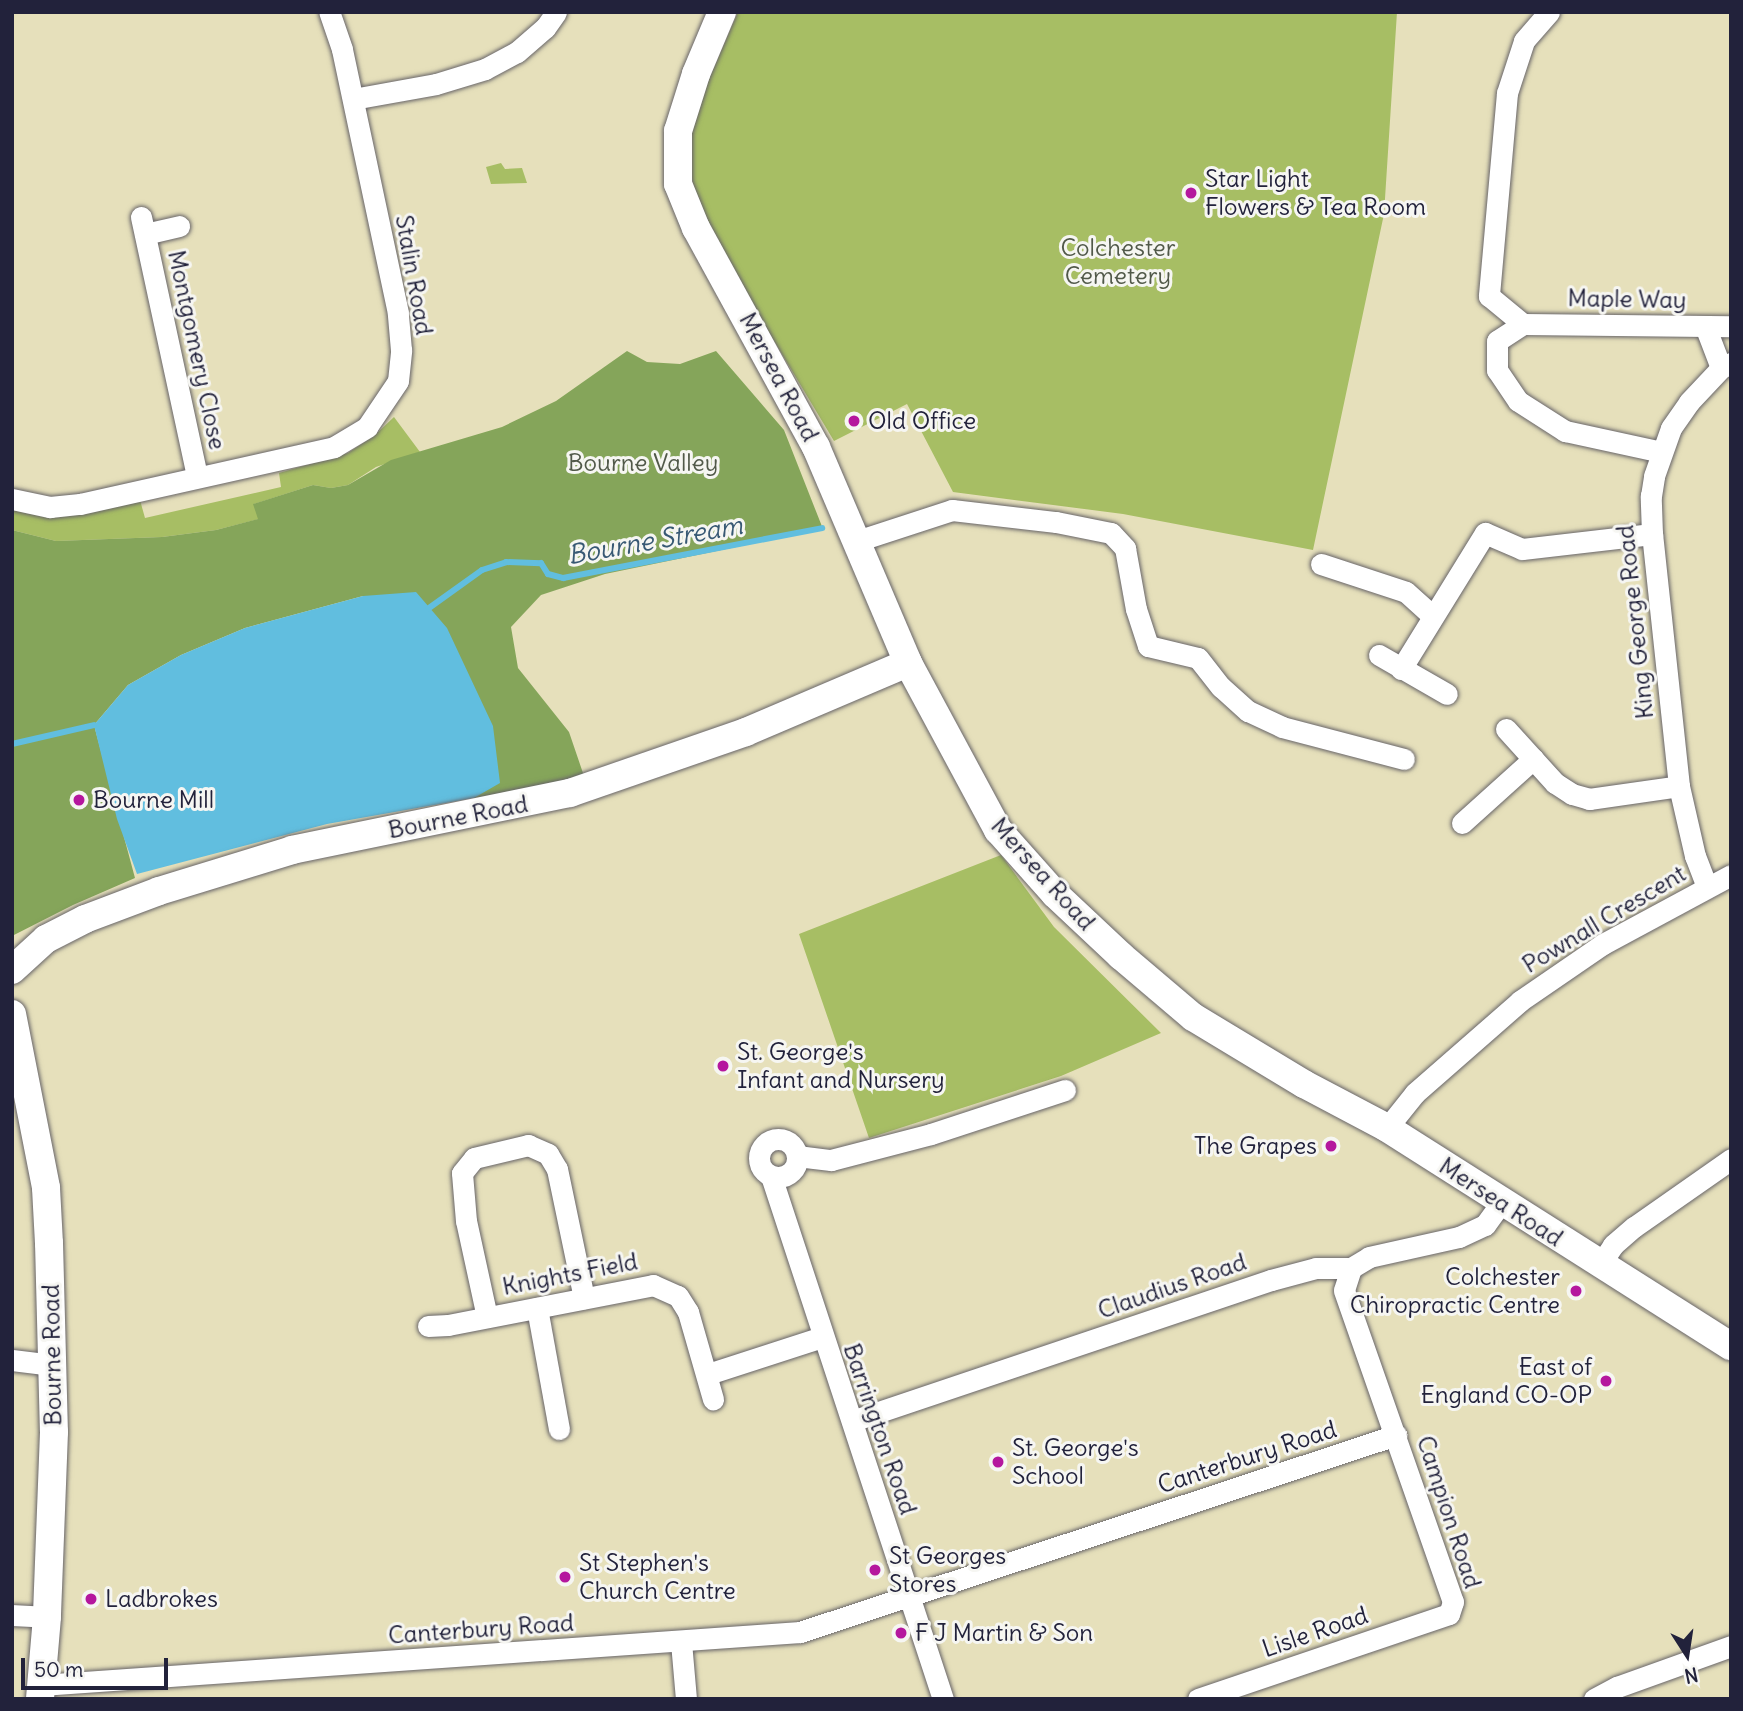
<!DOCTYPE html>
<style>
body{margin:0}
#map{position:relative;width:1743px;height:1711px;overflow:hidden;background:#e6e0bb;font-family:Delius,sans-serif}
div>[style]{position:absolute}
.green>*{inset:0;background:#a7be64}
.forest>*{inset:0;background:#85a55a}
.water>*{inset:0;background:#61bedf}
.stream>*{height:6px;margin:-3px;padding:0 3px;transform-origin:3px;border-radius:3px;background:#61bedf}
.roads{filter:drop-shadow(0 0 2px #676468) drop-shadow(0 0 2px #676468)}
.street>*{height:21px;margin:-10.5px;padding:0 10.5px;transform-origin:10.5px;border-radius:10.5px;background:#fff}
.street>.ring{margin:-10.5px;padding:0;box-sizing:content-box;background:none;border:21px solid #fff;border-radius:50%}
.secondary>*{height:28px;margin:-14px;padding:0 14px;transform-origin:14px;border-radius:14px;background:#fff}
.dots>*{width:19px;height:19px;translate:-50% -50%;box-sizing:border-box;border:4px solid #f6f6f2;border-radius:50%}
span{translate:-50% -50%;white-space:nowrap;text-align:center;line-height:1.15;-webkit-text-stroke:6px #f6f6f2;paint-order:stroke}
.poi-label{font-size:24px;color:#22223b}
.left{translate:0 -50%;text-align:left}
.right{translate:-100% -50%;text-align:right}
.park-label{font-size:24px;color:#515949}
.street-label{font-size:24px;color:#22223b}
.water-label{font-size:26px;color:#385974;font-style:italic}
.frame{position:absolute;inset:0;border:14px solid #22223b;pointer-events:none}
.north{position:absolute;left:1652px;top:1620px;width:70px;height:70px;-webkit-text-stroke:5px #f6f6f2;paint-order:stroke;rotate:168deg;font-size:19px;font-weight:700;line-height:28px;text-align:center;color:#22223b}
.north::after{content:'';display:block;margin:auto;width:24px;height:32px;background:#22223b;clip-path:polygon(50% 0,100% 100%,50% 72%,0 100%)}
.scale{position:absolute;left:21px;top:1658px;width:147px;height:32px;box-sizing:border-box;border:4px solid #22223b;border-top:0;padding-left:9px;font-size:21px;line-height:24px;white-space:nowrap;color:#22223b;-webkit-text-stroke:5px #f6f6f2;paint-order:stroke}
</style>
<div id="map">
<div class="green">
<i style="clip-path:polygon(738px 12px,1397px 12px,1384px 214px,1313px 550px,1123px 514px,953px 492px,907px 404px,834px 441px,722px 254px,695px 193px,689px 163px,691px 133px,697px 107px)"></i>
<i style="clip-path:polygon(501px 163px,505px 169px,522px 168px,527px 183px,491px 184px,486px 167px)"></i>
<i style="clip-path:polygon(394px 417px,420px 452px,376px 467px,348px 485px,331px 488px,313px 485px,254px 504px,259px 519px,216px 530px,162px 537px,56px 541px,12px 530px,12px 509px,29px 514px,83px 513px,140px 500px,145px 518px,281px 487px,279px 473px,348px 453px,375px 435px)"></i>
<i style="clip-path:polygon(1001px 855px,1054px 927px,1161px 1033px,1061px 1076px,869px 1138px,799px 934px)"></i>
</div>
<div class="forest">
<i style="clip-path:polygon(627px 351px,647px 362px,680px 364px,716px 351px,784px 430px,823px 529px,605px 574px,541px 595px,511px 627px,518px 668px,569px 732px,584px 776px,475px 800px,363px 596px,245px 628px,181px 655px,128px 685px,94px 725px,135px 878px,73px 905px,12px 936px,12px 530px,56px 541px,162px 537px,216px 530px,258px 519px,253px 504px,313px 485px,331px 488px,348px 485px,391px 460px,502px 427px,556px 401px)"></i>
</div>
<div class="water">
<i style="clip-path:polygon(416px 592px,447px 628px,493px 726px,500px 783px,474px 798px,327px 824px,137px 874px,117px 819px,94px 725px,128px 685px,181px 655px,245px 628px,363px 596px)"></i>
</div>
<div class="stream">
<i style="left:429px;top:608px;width:65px;rotate:-35.6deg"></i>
<i style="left:482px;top:570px;width:25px;rotate:-18deg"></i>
<i style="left:506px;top:562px;width:35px;rotate:2deg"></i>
<i style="left:541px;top:563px;width:13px;rotate:58deg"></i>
<i style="left:548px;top:574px;width:16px;rotate:15deg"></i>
<i style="left:563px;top:578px;width:264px;rotate:-10.9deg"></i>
<i style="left:12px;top:744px;width:84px;rotate:-13deg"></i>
</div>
<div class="roads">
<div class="street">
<i style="left:1549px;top:12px;width:38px;rotate:131deg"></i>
<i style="left:1524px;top:41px;width:55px;rotate:108.1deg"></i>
<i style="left:1507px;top:93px;width:204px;rotate:95.1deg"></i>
<i style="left:1489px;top:296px;width:44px;rotate:39.5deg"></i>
<i style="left:1523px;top:324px;width:31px;rotate:147deg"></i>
<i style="left:1497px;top:341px;width:29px;rotate:90deg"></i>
<i style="left:1497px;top:370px;width:37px;rotate:56deg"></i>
<i style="left:1518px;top:401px;width:56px;rotate:32.6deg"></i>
<i style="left:1565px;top:431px;width:98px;rotate:12.3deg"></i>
<i style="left:353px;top:99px;width:84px;rotate:-10.2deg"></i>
<i style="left:436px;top:84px;width:51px;rotate:-17deg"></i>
<i style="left:485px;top:69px;width:36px;rotate:-28deg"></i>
<i style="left:517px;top:52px;width:37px;rotate:-41deg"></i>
<i style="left:545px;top:28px;width:19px;rotate:-55deg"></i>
<i style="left:141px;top:217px;width:266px;rotate:77.8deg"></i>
<i style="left:145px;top:234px;width:35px;rotate:-13deg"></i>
<i style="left:1523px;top:324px;width:208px;rotate:0.6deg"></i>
<i style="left:1705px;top:326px;width:45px;rotate:69.1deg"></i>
<i style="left:12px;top:499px;width:39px;rotate:12deg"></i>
<i style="left:50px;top:507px;width:30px;rotate:-6deg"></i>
<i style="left:80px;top:504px;width:260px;rotate:-12.6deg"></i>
<i style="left:334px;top:447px;width:39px;rotate:-31deg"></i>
<i style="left:367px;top:427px;width:55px;rotate:-56deg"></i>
<i style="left:398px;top:381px;width:31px;rotate:-84deg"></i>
<i style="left:401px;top:350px;width:37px;rotate:-95deg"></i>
<i style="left:398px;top:313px;width:270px;rotate:-102deg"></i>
<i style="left:342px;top:49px;width:39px;rotate:-109deg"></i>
<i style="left:857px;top:541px;width:100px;rotate:-18.1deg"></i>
<i style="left:952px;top:510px;width:105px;rotate:6.6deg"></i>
<i style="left:1056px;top:522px;width:56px;rotate:11.3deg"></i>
<i style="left:1111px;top:533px;width:21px;rotate:47deg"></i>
<i style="left:1125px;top:548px;width:62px;rotate:79.8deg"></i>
<i style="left:1136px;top:609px;width:39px;rotate:72deg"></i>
<i style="left:1148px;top:646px;width:51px;rotate:13.5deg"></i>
<i style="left:1198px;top:658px;width:37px;rotate:52deg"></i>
<i style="left:1221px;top:687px;width:36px;rotate:42deg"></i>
<i style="left:1248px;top:711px;width:38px;rotate:25deg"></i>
<i style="left:1282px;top:727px;width:126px;rotate:14.7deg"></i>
<i style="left:1321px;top:564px;width:89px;rotate:18.2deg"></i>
<i style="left:1406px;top:592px;width:36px;rotate:42deg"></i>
<i style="left:1379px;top:655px;width:78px;rotate:29.8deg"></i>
<i style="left:1401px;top:669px;width:160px;rotate:-58.3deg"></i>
<i style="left:1485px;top:533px;width:40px;rotate:23.4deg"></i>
<i style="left:1522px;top:549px;width:131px;rotate:-6.6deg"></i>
<i style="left:1506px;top:729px;width:73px;rotate:47.8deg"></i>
<i style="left:1555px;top:783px;width:20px;rotate:33deg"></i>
<i style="left:1572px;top:794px;width:18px;rotate:16deg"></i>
<i style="left:1589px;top:799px;width:91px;rotate:-8.2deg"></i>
<i style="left:1462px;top:823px;width:96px;rotate:-42deg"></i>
<i style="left:1707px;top:887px;width:33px;rotate:-111deg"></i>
<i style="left:1695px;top:856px;width:72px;rotate:-102.9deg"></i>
<i style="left:1679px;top:786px;width:253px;rotate:-96.1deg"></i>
<i style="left:1652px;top:534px;width:38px;rotate:-92deg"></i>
<i style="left:1651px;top:496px;width:20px;rotate:-81deg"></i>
<i style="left:1654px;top:476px;width:51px;rotate:-70.5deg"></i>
<i style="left:1671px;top:428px;width:32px;rotate:-55deg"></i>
<i style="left:1689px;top:402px;width:47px;rotate:-46.7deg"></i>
<i style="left:1721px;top:368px;width:11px;rotate:-27deg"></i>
<i style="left:1387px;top:1128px;width:45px;rotate:-51.3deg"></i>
<i style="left:1415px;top:1093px;width:140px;rotate:-41.2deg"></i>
<i style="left:1520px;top:1001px;width:101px;rotate:-34.5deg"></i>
<i style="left:1603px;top:944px;width:145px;rotate:-28.3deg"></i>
<i class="ring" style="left:759px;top:1139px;width:17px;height:17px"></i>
<i style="left:797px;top:1156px;width:34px;rotate:7deg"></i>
<i style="left:831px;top:1160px;width:103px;rotate:-14.6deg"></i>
<i style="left:931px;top:1134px;width:141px;rotate:-18.2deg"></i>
<i style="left:771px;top:1176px;width:551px;rotate:71.8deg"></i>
<i style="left:1601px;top:1263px;width:22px;rotate:-56deg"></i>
<i style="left:1613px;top:1245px;width:28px;rotate:-41deg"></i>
<i style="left:1634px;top:1227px;width:118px;rotate:-35deg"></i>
<i style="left:537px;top:1308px;width:123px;rotate:79.7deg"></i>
<i style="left:487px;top:1317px;width:98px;rotate:-102.3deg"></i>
<i style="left:466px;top:1221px;width:48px;rotate:-94.8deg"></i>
<i style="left:462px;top:1173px;width:19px;rotate:-51deg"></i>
<i style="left:474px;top:1158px;width:56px;rotate:-13.5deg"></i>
<i style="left:528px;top:1145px;width:22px;rotate:24deg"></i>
<i style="left:548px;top:1154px;width:17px;rotate:59deg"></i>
<i style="left:557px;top:1169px;width:132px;rotate:78.2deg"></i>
<i style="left:428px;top:1326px;width:20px;rotate:-3deg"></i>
<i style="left:448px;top:1325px;width:209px;rotate:-11deg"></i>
<i style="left:653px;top:1285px;width:27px;rotate:24deg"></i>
<i style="left:678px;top:1296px;width:19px;rotate:58deg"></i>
<i style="left:688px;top:1312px;width:91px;rotate:74deg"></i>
<i style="left:12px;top:1360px;width:41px;rotate:7deg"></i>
<i style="left:708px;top:1374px;width:120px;rotate:-18deg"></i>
<i style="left:852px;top:1421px;width:442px;rotate:-18.6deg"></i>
<i style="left:1271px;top:1280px;width:47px;rotate:-14.9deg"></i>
<i style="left:1316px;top:1268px;width:35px"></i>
<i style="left:1351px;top:1268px;width:21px;rotate:-31deg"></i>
<i style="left:1369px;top:1257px;width:92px;rotate:-12.5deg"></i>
<i style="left:1459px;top:1237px;width:29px;rotate:-25deg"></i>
<i style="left:1485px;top:1225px;width:27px;rotate:-54deg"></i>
<i style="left:12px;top:1615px;width:35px;rotate:3deg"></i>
<i style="left:681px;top:1642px;width:57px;rotate:85deg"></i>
<i style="left:41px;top:1685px;width:761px;rotate:-3.99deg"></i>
<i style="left:800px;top:1632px;width:628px;rotate:-18.29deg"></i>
<i style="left:1198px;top:1699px;width:265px;rotate:-18.7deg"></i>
<i style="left:1449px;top:1614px;width:13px;rotate:-72deg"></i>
<i style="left:1453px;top:1602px;width:330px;rotate:-109.3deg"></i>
<i style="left:1344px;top:1290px;width:23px;rotate:-72deg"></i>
<i style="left:1594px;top:1699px;width:26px;rotate:-28deg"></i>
<i style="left:1617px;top:1687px;width:121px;rotate:-19.8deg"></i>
</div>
<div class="secondary">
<i style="left:722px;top:12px;width:67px;rotate:112.8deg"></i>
<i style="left:696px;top:74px;width:60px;rotate:107.5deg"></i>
<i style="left:678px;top:131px;width:53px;rotate:90deg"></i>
<i style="left:678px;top:184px;width:48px;rotate:67.8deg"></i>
<i style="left:696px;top:228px;width:250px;rotate:61.3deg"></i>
<i style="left:816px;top:447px;width:235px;rotate:66.9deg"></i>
<i style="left:908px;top:663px;width:190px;rotate:61.7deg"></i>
<i style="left:998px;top:830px;width:86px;rotate:48.3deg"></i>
<i style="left:1055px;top:894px;width:91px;rotate:43.2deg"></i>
<i style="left:1121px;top:956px;width:94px;rotate:40.3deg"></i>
<i style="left:1193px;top:1017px;width:130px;rotate:31.1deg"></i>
<i style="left:1304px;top:1084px;width:94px;rotate:27.9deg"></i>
<i style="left:1387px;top:1128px;width:407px;rotate:32.4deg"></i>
<i style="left:12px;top:970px;width:46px;rotate:-42.4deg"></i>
<i style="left:46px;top:939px;width:44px;rotate:-27.1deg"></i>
<i style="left:85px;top:919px;width:79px;rotate:-20.7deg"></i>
<i style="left:159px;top:891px;width:139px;rotate:-17.1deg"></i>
<i style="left:292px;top:850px;width:284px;rotate:-11.6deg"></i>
<i style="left:570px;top:793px;width:186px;rotate:-19.1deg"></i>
<i style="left:746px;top:732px;width:176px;rotate:-23.1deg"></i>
<i style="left:12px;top:1014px;width:177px;rotate:78.9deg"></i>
<i style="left:46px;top:1188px;width:55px;rotate:86.9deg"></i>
<i style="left:49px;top:1243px;width:189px;rotate:88.5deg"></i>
<i style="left:54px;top:1432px;width:185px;rotate:92.2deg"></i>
<i style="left:47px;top:1617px;width:82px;rotate:94.9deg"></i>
</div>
</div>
<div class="dots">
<i style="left:1191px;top:193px;background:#b5179e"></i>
<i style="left:854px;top:421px;background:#b5179e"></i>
<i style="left:79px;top:800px;background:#b5179e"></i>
<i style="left:723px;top:1066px;background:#b5179e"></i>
<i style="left:1331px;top:1146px;background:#b5179e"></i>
<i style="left:1576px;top:1291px;background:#b5179e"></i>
<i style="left:1606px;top:1381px;background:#b5179e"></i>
<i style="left:998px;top:1462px;background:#b5179e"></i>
<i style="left:875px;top:1570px;background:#b5179e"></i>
<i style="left:565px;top:1577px;background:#b5179e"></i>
<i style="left:91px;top:1599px;background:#b5179e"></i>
<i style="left:901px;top:1633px;background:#b5179e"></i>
</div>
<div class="poi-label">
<span class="left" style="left:1205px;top:193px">Star Light<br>Flowers &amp; Tea Room</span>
<span class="left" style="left:868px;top:421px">Old Office</span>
<span class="left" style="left:93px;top:800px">Bourne Mill</span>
<span class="left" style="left:737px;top:1066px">St. George's<br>Infant and Nursery</span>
<span class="right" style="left:1317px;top:1146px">The Grapes</span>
<span class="right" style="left:1560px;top:1291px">Colchester<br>Chiropractic Centre</span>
<span class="right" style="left:1592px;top:1381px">East of<br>England CO-OP</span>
<span class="left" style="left:1012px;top:1462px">St. George's<br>School</span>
<span class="left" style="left:889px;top:1570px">St Georges<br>Stores</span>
<span class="left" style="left:579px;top:1577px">St Stephen's<br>Church Centre</span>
<span class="left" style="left:105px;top:1599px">Ladbrokes</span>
<span class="left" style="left:915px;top:1633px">F J Martin &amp; Son</span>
</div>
<div class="park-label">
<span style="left:1118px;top:262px">Colchester<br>Cemetery</span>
<span style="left:643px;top:463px">Bourne Valley</span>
</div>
<div class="street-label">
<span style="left:414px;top:275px;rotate:80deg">Stalin Road</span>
<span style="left:1627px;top:299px;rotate:1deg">Maple Way</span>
<span style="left:197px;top:350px;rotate:78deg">Montgomery Close</span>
<span style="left:779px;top:377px;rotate:62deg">Mersea Road</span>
<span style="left:1635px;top:622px;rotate:-96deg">King George Road</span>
<span style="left:458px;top:817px;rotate:-11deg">Bourne Road</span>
<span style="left:1043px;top:874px;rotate:48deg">Mersea Road</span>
<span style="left:1604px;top:919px;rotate:-31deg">Pownall Crescent</span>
<span style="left:1501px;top:1202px;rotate:33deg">Mersea Road</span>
<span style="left:570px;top:1274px;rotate:-11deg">Knights Field</span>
<span style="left:1172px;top:1286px;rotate:-19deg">Claudius Road</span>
<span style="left:52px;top:1355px;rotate:-91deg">Bourne Road</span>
<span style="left:880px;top:1429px;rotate:71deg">Barrington Road</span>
<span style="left:1247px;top:1457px;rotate:-18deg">Canterbury Road</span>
<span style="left:1449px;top:1512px;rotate:72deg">Campion Road</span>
<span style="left:481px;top:1629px;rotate:-4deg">Canterbury Road</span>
<span style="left:1315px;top:1632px;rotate:-19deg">Lisle Road</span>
</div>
<div class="water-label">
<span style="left:655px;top:540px;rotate:-10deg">Bourne Stream</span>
</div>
<div class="frame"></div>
<div class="north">N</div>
<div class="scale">50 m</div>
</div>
